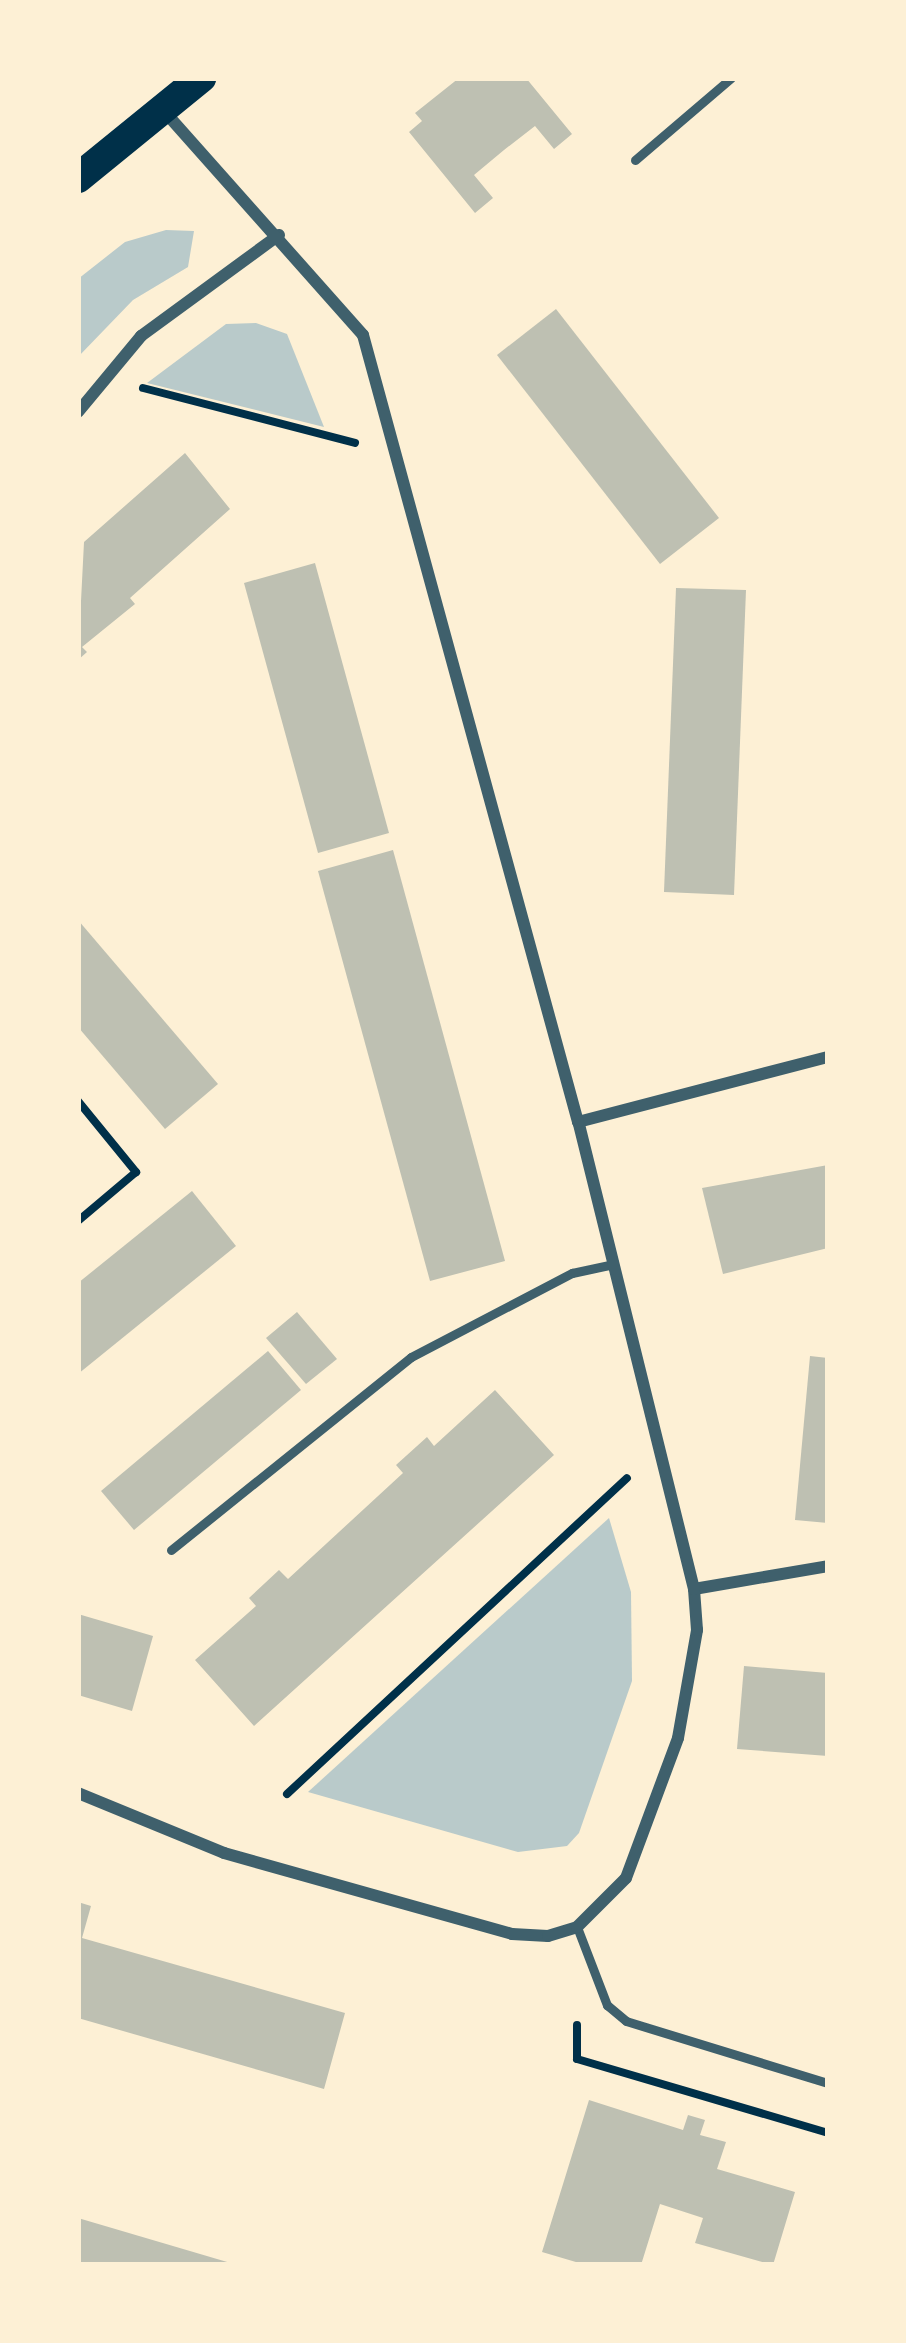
<!DOCTYPE html>
<style>
body{margin:0}
#map{position:relative;width:906px;height:2343px;overflow:hidden;background:#fdf0d5;font-family:Mulish,sans-serif}
div>[style]{position:absolute}
.green>*{inset:0;background:#b9caca}
.building>*{inset:0;background:#bec0b2}
.path>*{height:8px;margin:-4px;padding:0 4px;transform-origin:4px;border-radius:4px;background:#003049}
.service>*{height:9px;margin:-4.5px;padding:0 4.5px;transform-origin:4.5px;border-radius:4.5px;background:#3f606c}
.minor>*{height:12px;margin:-6px;padding:0 6px;transform-origin:6px;border-radius:6px;background:#3f606c}
.primary>*{height:30px;margin:-15px;padding:0 15px;transform-origin:15px;border-radius:15px;background:#003049}
span{translate:-50% -50%;white-space:nowrap;text-align:center;line-height:1.15;-webkit-text-stroke:12px #fdf0d5;paint-order:stroke}
.frame{position:absolute;inset:0;border:81px solid #fdf0d5;pointer-events:none}
</style>
<div id="map">
<div class="green">
<i style="clip-path:polygon(166px 230px,194px 231px,188px 267px,133px 300px,78px 357px,78px 279px,125px 242px)"></i>
<i style="clip-path:polygon(256px 323px,287px 334px,324px 427px,147px 383px,226px 324px)"></i>
<i style="clip-path:polygon(609px 1518px,631px 1592px,632px 1681px,579px 1833px,567px 1846px,518px 1852px,308px 1792px)"></i>
</div>
<div class="building">
<i style="clip-path:polygon(459px 78px,526px 78px,572px 134px,554px 149px,535px 126px,504px 150px,474px 175px,493px 198px,475px 213px,409px 132px,422px 121px,415px 113px)"></i>
<i style="clip-path:polygon(556px 309px,719px 518px,660px 564px,497px 355px)"></i>
<i style="clip-path:polygon(185px 453px,230px 509px,130px 598px,135px 604px,82px 647px,87px 652px,78px 660px,84px 542px)"></i>
<i style="clip-path:polygon(315px 563px,389px 833px,318px 853px,244px 583px)"></i>
<i style="clip-path:polygon(676px 588px,746px 590px,734px 895px,664px 892px)"></i>
<i style="clip-path:polygon(393px 850px,505px 1261px,430px 1281px,318px 871px)"></i>
<i style="clip-path:polygon(78px 920px,218px 1084px,165px 1129px,78px 1027px)"></i>
<i style="clip-path:polygon(828px 1165px,828px 1248px,723px 1274px,702px 1188px)"></i>
<i style="clip-path:polygon(192px 1191px,236px 1246px,78px 1374px,78px 1283px)"></i>
<i style="clip-path:polygon(297px 1312px,337px 1359px,306px 1384px,266px 1338px)"></i>
<i style="clip-path:polygon(268px 1351px,301px 1390px,134px 1530px,101px 1491px)"></i>
<i style="clip-path:polygon(810px 1356px,828px 1358px,828px 1523px,795px 1520px)"></i>
<i style="clip-path:polygon(495px 1390px,554px 1455px,254px 1726px,195px 1660px,256px 1606px,249px 1598px,279px 1570px,288px 1579px,403px 1473px,396px 1465px,427px 1437px,434px 1446px)"></i>
<i style="clip-path:polygon(78px 1614px,153px 1636px,132px 1711px,78px 1695px)"></i>
<i style="clip-path:polygon(744px 1666px,828px 1673px,828px 1756px,737px 1749px)"></i>
<i style="clip-path:polygon(78px 1902px,91px 1906px,82px 1938px,345px 2013px,324px 2089px,78px 2018px)"></i>
<i style="clip-path:polygon(589px 2100px,683px 2130px,688px 2115px,705px 2120px,700px 2135px,726px 2142px,717px 2169px,795px 2192px,773px 2265px,695px 2243px,703px 2218px,660px 2204px,641px 2265px,586px 2265px,542px 2252px)"></i>
<i style="clip-path:polygon(78px 2218px,234px 2264px,233px 2265px,78px 2265px)"></i>
</div>
<div class="path">
<i style="left:143px;top:388px;width:219px;rotate:14.5deg"></i>
<i style="left:78px;top:1101px;width:92px;rotate:50.8deg"></i>
<i style="left:136px;top:1172px;width:76px;rotate:139.8deg"></i>
<i style="left:287px;top:1794px;width:464px;rotate:-42.9deg"></i>
<i style="left:577px;top:2025px;width:34px;rotate:90deg"></i>
<i style="left:577px;top:2059px;width:262px;rotate:16.4deg"></i>
</div>
<div class="service">
<i style="left:635px;top:160px;width:126px;rotate:-40.5deg"></i>
<i style="left:171px;top:1550px;width:308px;rotate:-38.8deg"></i>
<i style="left:411px;top:1357px;width:182px;rotate:-27.6deg"></i>
<i style="left:572px;top:1273px;width:43px;rotate:-12.1deg"></i>
<i style="left:577px;top:1927px;width:84px;rotate:69deg"></i>
<i style="left:607px;top:2005px;width:25px;rotate:40deg"></i>
<i style="left:626px;top:2021px;width:211px;rotate:17.1deg"></i>
</div>
<div class="minor">
<i style="left:78px;top:412px;width:99px;rotate:-50.3deg"></i>
<i style="left:141px;top:336px;width:171px;rotate:-36.2deg"></i>
<i style="left:578px;top:1122px;width:258px;rotate:-14.6deg"></i>
<i style="left:694px;top:1589px;width:136px;rotate:-9.7deg"></i>
<i style="left:78px;top:1793px;width:158px;rotate:22.3deg"></i>
<i style="left:224px;top:1853px;width:299px;rotate:15.7deg"></i>
<i style="left:512px;top:1934px;width:36px;rotate:3deg"></i>
<i style="left:548px;top:1936px;width:30px;rotate:-17deg"></i>
<i style="left:577px;top:1927px;width:69px;rotate:-45deg"></i>
<i style="left:626px;top:1878px;width:149px;rotate:-69.6deg"></i>
<i style="left:678px;top:1738px;width:110px;rotate:-80deg"></i>
<i style="left:697px;top:1630px;width:41px;rotate:-94.2deg"></i>
<i style="left:694px;top:1589px;width:481px;rotate:-103.9deg"></i>
<i style="left:578px;top:1122px;width:816px;rotate:-105.28deg"></i>
<i style="left:363px;top:335px;width:301px;rotate:-131.6deg"></i>
</div>
<div class="primary">
<i style="left:78px;top:178px;width:159px;rotate:-39.1deg"></i>
</div>
<div class="frame"></div>
</div>
